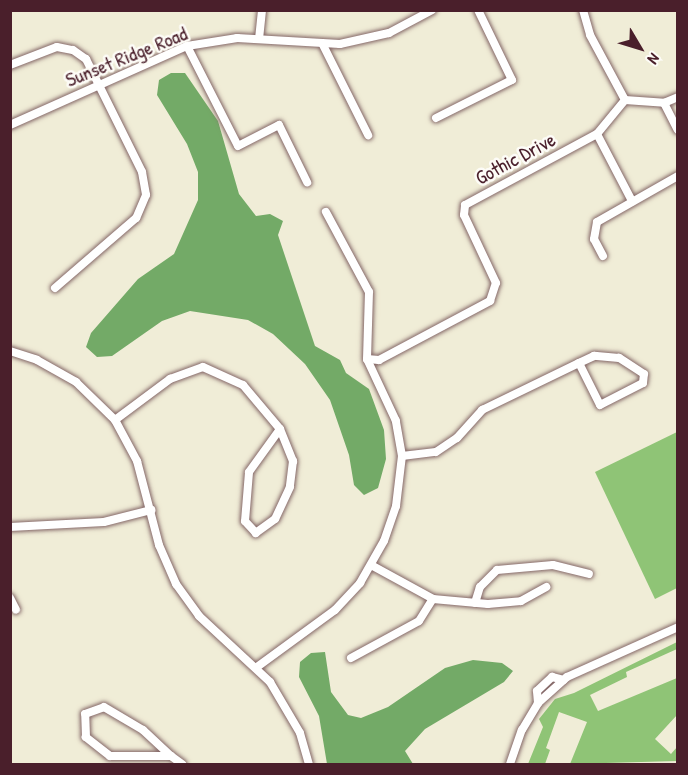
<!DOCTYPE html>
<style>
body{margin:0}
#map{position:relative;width:688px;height:775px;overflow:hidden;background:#f0edd7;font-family:"Patrick Hand",sans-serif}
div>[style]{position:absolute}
.green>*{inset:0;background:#8fc476}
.forest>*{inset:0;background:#73aa67}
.roads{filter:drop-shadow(0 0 2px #846767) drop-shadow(0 0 2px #846767)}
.minor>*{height:8px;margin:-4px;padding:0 4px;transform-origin:4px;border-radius:4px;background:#fff}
span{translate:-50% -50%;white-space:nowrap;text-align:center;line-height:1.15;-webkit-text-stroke:5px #fdfcf7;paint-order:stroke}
.street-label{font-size:20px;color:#4a1f2b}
.frame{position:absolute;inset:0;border:12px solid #4a1f2b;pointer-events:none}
.north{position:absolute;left:610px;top:18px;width:60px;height:60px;-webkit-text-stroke:4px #fdfcf7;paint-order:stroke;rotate:128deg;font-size:16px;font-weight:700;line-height:24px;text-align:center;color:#4a1f2b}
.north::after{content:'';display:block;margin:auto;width:21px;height:27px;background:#4a1f2b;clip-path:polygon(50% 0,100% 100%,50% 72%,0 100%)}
</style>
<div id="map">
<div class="green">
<i style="clip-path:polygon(677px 432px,677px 588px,655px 599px,595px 472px)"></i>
<i style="clip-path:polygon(677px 642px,677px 649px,626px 672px,627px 677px,590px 695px,598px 711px,677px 678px,677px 715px,655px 739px,671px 754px,677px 747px,677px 761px,570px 764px,587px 722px,559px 712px,546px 748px,550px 750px,545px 764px,528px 764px,543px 727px,539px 719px,555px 699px,574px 693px)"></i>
</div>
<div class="forest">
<i style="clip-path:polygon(171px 73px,185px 73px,218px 121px,239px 194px,256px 216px,270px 214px,283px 221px,278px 235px,315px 346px,340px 360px,346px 373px,369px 389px,384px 430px,386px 459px,378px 488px,364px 495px,354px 485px,349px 455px,330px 400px,305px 364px,273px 334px,248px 320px,190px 311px,162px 321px,112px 356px,97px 357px,86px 347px,91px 333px,138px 279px,174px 254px,198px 200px,198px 172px,187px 144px,157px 95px,159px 80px)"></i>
<i style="clip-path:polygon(325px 652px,331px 692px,348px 715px,361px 718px,388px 707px,445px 668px,473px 660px,502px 663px,513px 671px,504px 682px,425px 729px,405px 751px,413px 764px,327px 764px,319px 716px,299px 677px,300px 662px,311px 653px)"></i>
</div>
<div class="roads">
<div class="minor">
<i style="left:583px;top:10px;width:26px;rotate:74deg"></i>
<i style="left:590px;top:35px;width:74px;rotate:61.7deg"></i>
<i style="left:259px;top:39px;width:29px;rotate:-84deg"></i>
<i style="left:323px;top:45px;width:101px;rotate:63.4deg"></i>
<i style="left:187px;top:46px;width:112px;rotate:63deg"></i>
<i style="left:238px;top:146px;width:46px;rotate:-27.1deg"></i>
<i style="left:279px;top:125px;width:64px;rotate:63.8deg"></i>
<i style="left:10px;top:65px;width:50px;rotate:-21deg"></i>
<i style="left:57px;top:47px;width:16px;rotate:11deg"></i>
<i style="left:73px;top:50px;width:16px;rotate:35deg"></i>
<i style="left:86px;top:59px;width:126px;rotate:63.6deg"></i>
<i style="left:142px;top:172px;width:23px;rotate:80deg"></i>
<i style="left:146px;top:195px;width:25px;rotate:113deg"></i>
<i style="left:136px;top:218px;width:107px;rotate:139.2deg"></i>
<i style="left:625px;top:100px;width:39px;rotate:4deg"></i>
<i style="left:664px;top:103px;width:15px;rotate:-23deg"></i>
<i style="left:664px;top:103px;width:30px;rotate:63deg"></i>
<i style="left:436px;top:118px;width:85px;rotate:-26.6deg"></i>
<i style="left:512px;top:80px;width:78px;rotate:-115.9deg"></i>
<i style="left:10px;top:125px;width:194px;rotate:-24.1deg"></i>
<i style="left:187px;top:46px;width:51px;rotate:-9.1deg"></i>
<i style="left:237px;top:38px;width:103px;rotate:3.3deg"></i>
<i style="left:340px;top:44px;width:50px;rotate:-12.7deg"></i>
<i style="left:389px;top:33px;width:49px;rotate:-28.1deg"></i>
<i style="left:597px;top:134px;width:76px;rotate:62.4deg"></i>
<i style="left:603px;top:256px;width:19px;rotate:-118deg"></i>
<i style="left:594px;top:239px;width:17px;rotate:-80deg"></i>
<i style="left:597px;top:222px;width:93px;rotate:-29.6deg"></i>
<i style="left:10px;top:351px;width:28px;rotate:18deg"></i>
<i style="left:37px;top:360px;width:45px;rotate:29.4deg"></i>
<i style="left:76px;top:382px;width:54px;rotate:44.3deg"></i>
<i style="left:115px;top:420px;width:47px;rotate:61.8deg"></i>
<i style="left:137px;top:461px;width:87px;rotate:75.3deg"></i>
<i style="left:159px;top:545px;width:43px;rotate:66.4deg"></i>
<i style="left:176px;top:584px;width:39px;rotate:54deg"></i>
<i style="left:199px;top:616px;width:97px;rotate:42.9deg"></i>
<i style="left:270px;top:682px;width:59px;rotate:59.5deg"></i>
<i style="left:300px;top:733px;width:32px;rotate:74deg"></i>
<i style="left:367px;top:359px;width:12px;rotate:5deg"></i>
<i style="left:379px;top:360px;width:126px;rotate:-28deg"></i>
<i style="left:490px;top:301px;width:19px;rotate:-72deg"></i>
<i style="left:496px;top:283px;width:75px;rotate:-115.2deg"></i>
<i style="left:464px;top:215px;width:10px;rotate:-84deg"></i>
<i style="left:465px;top:205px;width:150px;rotate:-28.3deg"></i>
<i style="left:597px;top:134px;width:44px;rotate:-50.5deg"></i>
<i style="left:115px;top:420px;width:69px;rotate:-36.7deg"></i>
<i style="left:170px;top:379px;width:35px;rotate:-20deg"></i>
<i style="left:203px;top:367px;width:44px;rotate:24.2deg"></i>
<i style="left:243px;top:385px;width:57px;rotate:49.9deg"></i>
<i style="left:280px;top:429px;width:35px;rotate:68deg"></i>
<i style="left:293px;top:461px;width:26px;rotate:97deg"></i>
<i style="left:290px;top:487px;width:35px;rotate:115deg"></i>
<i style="left:275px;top:519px;width:24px;rotate:144deg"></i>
<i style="left:256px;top:533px;width:16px;rotate:-133deg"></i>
<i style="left:245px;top:521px;width:49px;rotate:-85.3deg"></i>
<i style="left:249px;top:472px;width:53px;rotate:-54.2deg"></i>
<i style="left:402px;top:456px;width:34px;rotate:-7deg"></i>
<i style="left:436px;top:452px;width:25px;rotate:-34deg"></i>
<i style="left:457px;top:438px;width:38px;rotate:-48deg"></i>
<i style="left:482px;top:410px;width:108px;rotate:-25.9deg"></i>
<i style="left:579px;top:363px;width:47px;rotate:63.4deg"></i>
<i style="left:600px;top:405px;width:48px;rotate:-27.1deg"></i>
<i style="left:643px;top:383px;width:9px;rotate:-84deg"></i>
<i style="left:644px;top:374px;width:30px;rotate:-147deg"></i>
<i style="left:619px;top:358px;width:25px;rotate:-175deg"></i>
<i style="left:594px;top:356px;width:17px;rotate:155deg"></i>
<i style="left:10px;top:527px;width:94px;rotate:-3deg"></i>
<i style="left:104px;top:522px;width:49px;rotate:-14.3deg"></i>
<i style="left:371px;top:565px;width:71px;rotate:28.7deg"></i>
<i style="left:433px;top:599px;width:55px;rotate:5.2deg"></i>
<i style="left:488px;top:604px;width:33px;rotate:-5deg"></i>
<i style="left:521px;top:601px;width:29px;rotate:-29deg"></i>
<i style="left:10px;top:598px;width:13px;rotate:63deg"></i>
<i style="left:475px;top:603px;width:17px;rotate:-73deg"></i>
<i style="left:480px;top:587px;width:24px;rotate:-45deg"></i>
<i style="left:497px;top:570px;width:56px;rotate:-5.1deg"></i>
<i style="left:553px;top:565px;width:37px;rotate:14deg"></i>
<i style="left:351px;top:658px;width:77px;rotate:-28.6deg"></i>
<i style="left:419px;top:621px;width:26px;rotate:-58deg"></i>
<i style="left:257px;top:667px;width:97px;rotate:-36.2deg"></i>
<i style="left:335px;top:610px;width:37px;rotate:-47deg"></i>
<i style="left:360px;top:583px;width:48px;rotate:-60.3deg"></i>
<i style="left:384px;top:541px;width:37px;rotate:-71deg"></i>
<i style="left:396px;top:506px;width:50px;rotate:-83.2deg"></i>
<i style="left:402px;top:456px;width:36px;rotate:-100deg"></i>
<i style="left:396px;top:421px;width:68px;rotate:-115.1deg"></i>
<i style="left:367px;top:359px;width:67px;rotate:-88.3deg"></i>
<i style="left:369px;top:292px;width:91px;rotate:-118.3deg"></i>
<i style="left:538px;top:703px;width:12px;rotate:-95deg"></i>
<i style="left:537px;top:691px;width:21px;rotate:-43deg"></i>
<i style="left:552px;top:677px;width:12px;rotate:14deg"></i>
<i style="left:104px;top:707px;width:45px;rotate:30.5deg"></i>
<i style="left:143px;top:730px;width:38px;rotate:43deg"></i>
<i style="left:171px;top:756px;width:61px;rotate:180deg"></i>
<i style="left:110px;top:756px;width:31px;rotate:-142deg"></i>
<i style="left:86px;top:737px;width:23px;rotate:-92deg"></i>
<i style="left:85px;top:714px;width:20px;rotate:-20deg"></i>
<i style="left:171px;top:756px;width:14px;rotate:36deg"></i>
<i style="left:510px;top:764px;width:36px;rotate:-71deg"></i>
<i style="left:522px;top:730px;width:31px;rotate:-59deg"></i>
<i style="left:538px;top:703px;width:39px;rotate:-42deg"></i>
<i style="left:567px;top:677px;width:122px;rotate:-24.2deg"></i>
</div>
</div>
<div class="street-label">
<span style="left:126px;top:56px;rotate:-22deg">Sunset Ridge Road</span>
<span style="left:515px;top:158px;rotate:-28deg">Gothic Drive</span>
</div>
<div class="frame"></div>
<div class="north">N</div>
</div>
